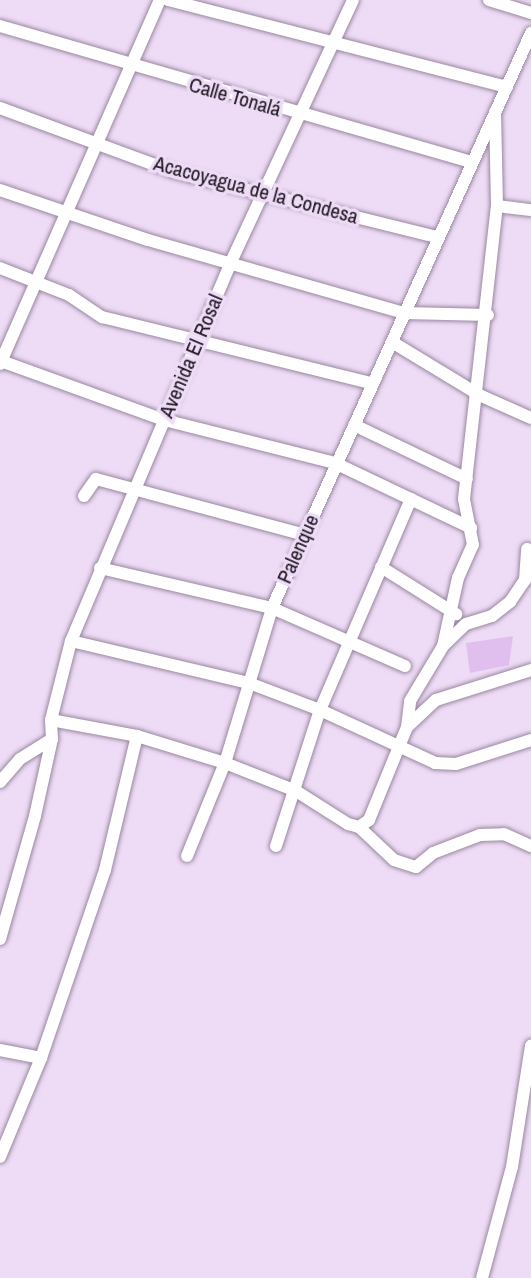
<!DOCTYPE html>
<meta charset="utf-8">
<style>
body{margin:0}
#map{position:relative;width:531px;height:1278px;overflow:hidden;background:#eedbf6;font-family:"Archivo Narrow",sans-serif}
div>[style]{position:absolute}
.green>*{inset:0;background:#e0bfee}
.roads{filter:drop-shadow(0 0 2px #9988a0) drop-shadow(0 0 2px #9988a0)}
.street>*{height:12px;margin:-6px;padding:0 6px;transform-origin:6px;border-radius:6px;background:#fff}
span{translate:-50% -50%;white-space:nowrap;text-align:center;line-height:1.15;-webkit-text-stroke:7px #eedbf6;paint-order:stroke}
.street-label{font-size:21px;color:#1d1620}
</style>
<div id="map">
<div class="green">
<i style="clip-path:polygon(513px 636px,509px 665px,470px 673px,466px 643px)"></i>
</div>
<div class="roads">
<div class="street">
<i style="left:168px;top:0;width:350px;rotate:14.4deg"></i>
<i style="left:489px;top:0;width:44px;rotate:17.2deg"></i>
<i style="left:0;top:26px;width:490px;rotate:16.1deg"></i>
<i style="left:0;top:108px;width:185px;rotate:20.2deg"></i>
<i style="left:174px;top:172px;width:270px;rotate:13.9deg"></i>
<i style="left:0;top:190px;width:156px;rotate:18.7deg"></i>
<i style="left:148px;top:240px;width:267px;rotate:15.9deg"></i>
<i style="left:405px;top:313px;width:83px;rotate:1.4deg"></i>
<i style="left:497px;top:206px;width:34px;rotate:7deg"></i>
<i style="left:0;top:268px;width:74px;rotate:21.4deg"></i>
<i style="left:69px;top:295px;width:40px;rotate:34deg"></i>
<i style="left:102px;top:317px;width:277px;rotate:13.8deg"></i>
<i style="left:392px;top:342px;width:102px;rotate:31.3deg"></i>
<i style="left:479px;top:395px;width:57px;rotate:23.9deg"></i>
<i style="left:1px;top:361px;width:173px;rotate:19.9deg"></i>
<i style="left:164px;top:420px;width:176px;rotate:14.1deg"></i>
<i style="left:335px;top:463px;width:151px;rotate:25.5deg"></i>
<i style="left:0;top:364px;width:398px;rotate:-66.3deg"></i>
<i style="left:354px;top:425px;width:125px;rotate:25.5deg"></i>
<i style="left:84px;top:496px;width:21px;rotate:-55deg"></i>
<i style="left:96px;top:479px;width:216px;rotate:15deg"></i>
<i style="left:381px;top:567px;width:89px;rotate:32.1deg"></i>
<i style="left:100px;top:568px;width:177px;rotate:13.1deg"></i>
<i style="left:272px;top:608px;width:145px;rotate:23.6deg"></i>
<i style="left:71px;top:641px;width:183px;rotate:13.3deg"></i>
<i style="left:249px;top:683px;width:76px;rotate:20.8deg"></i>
<i style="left:320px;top:710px;width:127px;rotate:24.7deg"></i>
<i style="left:435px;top:763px;width:21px;rotate:3deg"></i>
<i style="left:456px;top:764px;width:79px;rotate:-17.7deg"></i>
<i style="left:443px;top:646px;width:32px;rotate:-44deg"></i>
<i style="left:466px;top:624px;width:27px;rotate:-17deg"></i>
<i style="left:492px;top:616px;width:23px;rotate:-38deg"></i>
<i style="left:510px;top:602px;width:27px;rotate:-56deg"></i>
<i style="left:525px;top:580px;width:31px;rotate:-86deg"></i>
<i style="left:51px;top:720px;width:87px;rotate:10.5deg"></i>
<i style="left:137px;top:736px;width:92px;rotate:17.1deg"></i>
<i style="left:225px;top:763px;width:76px;rotate:21.5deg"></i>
<i style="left:296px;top:791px;width:62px;rotate:32.4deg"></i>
<i style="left:348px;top:824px;width:11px;rotate:15deg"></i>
<i style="left:359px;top:827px;width:12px;rotate:-35deg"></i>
<i style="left:369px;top:820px;width:100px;rotate:-67.8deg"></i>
<i style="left:407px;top:727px;width:26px;rotate:-83deg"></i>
<i style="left:410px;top:701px;width:64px;rotate:-59deg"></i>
<i style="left:443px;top:646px;width:70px;rotate:-77.6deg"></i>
<i style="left:458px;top:578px;width:36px;rotate:-66deg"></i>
<i style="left:473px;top:545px;width:47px;rotate:-101.1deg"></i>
<i style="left:464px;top:499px;width:295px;rotate:-83.6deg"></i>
<i style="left:497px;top:206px;width:94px;rotate:-91.2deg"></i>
<i style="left:407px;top:727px;width:40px;rotate:-43deg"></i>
<i style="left:436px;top:700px;width:100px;rotate:-17.5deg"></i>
<i style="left:0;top:782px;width:30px;rotate:-49deg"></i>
<i style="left:20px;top:759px;width:38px;rotate:-32deg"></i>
<i style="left:359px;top:827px;width:48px;rotate:43.3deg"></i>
<i style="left:394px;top:860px;width:23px;rotate:18deg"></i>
<i style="left:416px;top:867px;width:22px;rotate:-39deg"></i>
<i style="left:433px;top:853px;width:50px;rotate:-21deg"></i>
<i style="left:480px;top:835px;width:24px;rotate:-2deg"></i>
<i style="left:504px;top:834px;width:30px;rotate:24deg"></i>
<i style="left:276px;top:846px;width:143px;rotate:-72.1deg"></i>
<i style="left:320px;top:710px;width:230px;rotate:-66.7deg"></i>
<i style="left:187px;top:856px;width:100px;rotate:-67.8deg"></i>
<i style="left:225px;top:763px;width:162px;rotate:-73.1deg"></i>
<i style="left:272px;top:608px;width:631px;rotate:-65.75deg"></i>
<i style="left:0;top:939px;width:128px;rotate:-74.1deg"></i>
<i style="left:35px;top:816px;width:79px;rotate:-77.6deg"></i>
<i style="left:52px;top:739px;width:19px;rotate:-93deg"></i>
<i style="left:51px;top:720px;width:81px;rotate:-75.8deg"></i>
<i style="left:71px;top:641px;width:409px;rotate:-67.1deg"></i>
<i style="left:230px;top:264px;width:291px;rotate:-65deg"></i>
<i style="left:0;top:1050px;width:42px;rotate:11deg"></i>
<i style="left:0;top:1157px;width:107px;rotate:-67.5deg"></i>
<i style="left:41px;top:1058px;width:199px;rotate:-71.2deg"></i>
<i style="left:105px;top:870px;width:138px;rotate:-76.6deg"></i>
<i style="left:482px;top:1278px;width:115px;rotate:-74.9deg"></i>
<i style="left:512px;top:1167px;width:123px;rotate:-81.1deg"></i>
</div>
</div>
<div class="street-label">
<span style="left:235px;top:97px;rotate:16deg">Calle Tonalá</span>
<span style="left:256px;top:190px;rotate:15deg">Acacoyagua de la Condesa</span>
<span style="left:191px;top:356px;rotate:-67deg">Avenida El Rosal</span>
<span style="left:298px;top:549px;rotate:-66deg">Palenque</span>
</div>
</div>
